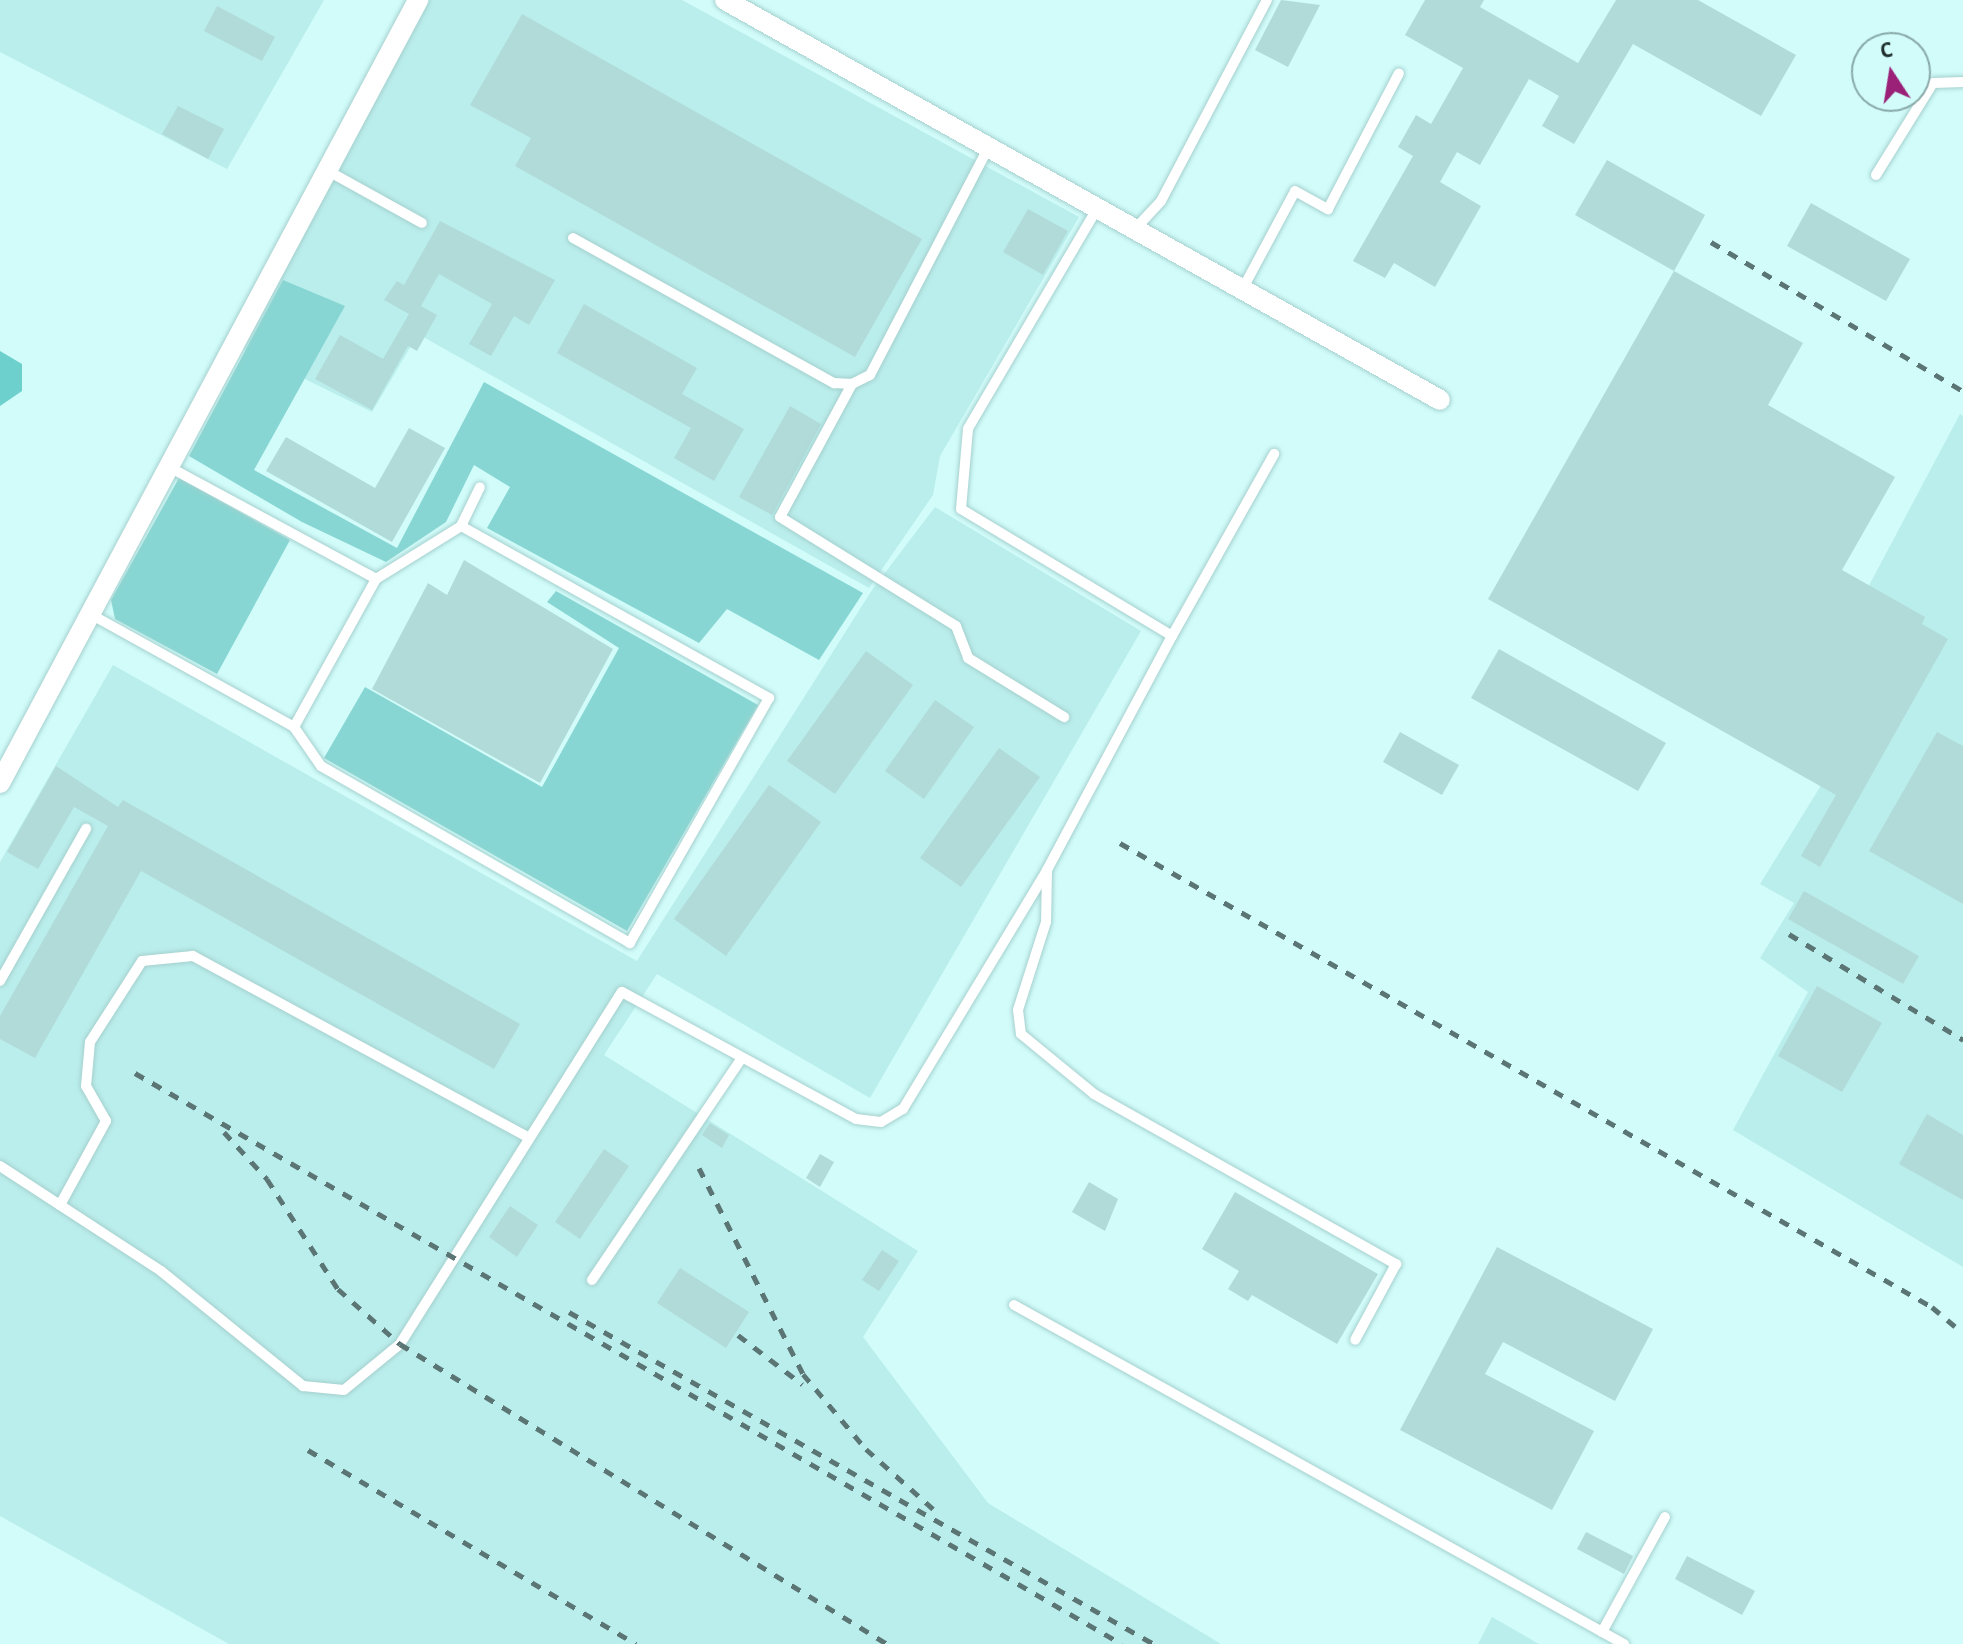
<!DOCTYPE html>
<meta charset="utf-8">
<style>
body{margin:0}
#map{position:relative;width:1963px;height:1644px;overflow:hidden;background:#d1fcfa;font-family:"Alegreya Sans",sans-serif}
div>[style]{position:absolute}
.built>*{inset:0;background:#baeeec}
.green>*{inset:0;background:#88d6d3}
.forest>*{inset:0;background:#6dd0cc}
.building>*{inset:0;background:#b1dbd9}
.roads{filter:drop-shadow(0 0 2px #a5d0ce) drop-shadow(0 0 2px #a5d0ce)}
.service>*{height:10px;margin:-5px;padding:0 5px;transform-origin:5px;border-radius:5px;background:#fff}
.minor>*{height:20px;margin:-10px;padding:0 10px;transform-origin:10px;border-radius:10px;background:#fff}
.rail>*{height:5px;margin-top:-2.5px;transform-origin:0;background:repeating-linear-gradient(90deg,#5b7574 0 10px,transparent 0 20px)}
span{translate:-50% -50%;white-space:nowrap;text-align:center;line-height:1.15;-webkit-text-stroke:7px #d1fcfa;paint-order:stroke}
.north{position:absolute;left:1851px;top:32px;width:80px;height:80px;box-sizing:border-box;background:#d1fcfa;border:2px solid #89a9a8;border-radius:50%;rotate:348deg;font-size:22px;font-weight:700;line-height:32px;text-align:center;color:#1c2d2c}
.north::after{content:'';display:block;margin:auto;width:28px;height:36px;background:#9b2178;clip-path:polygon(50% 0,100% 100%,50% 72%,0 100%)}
</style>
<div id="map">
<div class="built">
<i style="clip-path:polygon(0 0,324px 0,227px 169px,0 52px)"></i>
<i style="clip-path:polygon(430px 0,682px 0,1079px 217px,940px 456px,933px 495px,869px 588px,418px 334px,372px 412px,242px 348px)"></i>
<i style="clip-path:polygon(1960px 414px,1963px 416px,1963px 1267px,1733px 1130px,1808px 992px,1760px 958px,1794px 903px,1760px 884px,1919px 627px,1865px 593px)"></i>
<i style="clip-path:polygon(935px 507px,1141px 631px,870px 1098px,657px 974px,604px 1055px,918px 1251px,863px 1337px,988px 1503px,1221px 1644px,229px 1644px,0 1516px,0 862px,113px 665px,637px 961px,872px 590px)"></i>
<i style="clip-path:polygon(1492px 1617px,1539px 1644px,1478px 1644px)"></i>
</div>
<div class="green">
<i style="clip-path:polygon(283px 280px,345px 306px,254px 470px,397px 548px,484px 382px,863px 593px,819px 660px,727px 609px,699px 643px,487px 528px,510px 487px,474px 465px,446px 522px,386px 562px,302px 522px,189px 456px)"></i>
<i style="clip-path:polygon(179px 478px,290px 540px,217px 674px,115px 619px,111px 600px)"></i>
<i style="clip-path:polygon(556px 591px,758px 705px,627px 931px,324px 758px,365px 687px,542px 787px,619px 648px,547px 602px)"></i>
</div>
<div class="forest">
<i style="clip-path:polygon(0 351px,22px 364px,22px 391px,0 406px)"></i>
</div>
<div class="building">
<i style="clip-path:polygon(1281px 0,1320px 5px,1288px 67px,1255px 50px)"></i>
<i style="clip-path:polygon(1425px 0,1484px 0,1480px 7px,1578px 63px,1616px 0,1698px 0,1796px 55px,1761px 116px,1633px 44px,1574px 144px,1542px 126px,1559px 96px,1529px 79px,1480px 165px,1457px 152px,1440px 182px,1481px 206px,1435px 287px,1394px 263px,1385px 278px,1353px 261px,1413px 156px,1398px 147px,1416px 115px,1431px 124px,1463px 68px,1405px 35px)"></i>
<i style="clip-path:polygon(217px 6px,275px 37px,262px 61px,204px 31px)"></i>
<i style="clip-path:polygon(522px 14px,922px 239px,855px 357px,515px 166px,531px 138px,470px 105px)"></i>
<i style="clip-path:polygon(178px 106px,224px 129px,208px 159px,162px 134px)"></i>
<i style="clip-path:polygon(1607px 160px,1705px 215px,1674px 271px,1575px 215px)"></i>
<i style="clip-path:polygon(1811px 203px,1910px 259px,1886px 301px,1787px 246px)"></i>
<i style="clip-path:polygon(1028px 209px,1068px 231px,1043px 275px,1003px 252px)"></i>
<i style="clip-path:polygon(440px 221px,555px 280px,529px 325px,514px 316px,491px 356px,469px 344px,492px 304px,439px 274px,421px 306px,437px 315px,417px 351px,408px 346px,372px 410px,315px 379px,340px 335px,383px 359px,409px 314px,384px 300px,397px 281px,404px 285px)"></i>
<i style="clip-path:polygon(1674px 271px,1803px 343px,1768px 405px,1895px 477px,1842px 570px,1925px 617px,1922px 624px,1948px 639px,1820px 867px,1801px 856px,1836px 795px,1488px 599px)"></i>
<i style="clip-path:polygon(584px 304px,697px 368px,682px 394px,744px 429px,714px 481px,674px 458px,691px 428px,557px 353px)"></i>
<i style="clip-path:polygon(790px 406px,821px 424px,772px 515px,739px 497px)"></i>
<i style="clip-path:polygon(409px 428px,445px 448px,392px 542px,266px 471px,286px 437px,375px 488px)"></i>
<i style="clip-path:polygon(464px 560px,613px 649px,540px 783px,372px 689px,428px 583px,447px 595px)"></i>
<i style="clip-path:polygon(1499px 649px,1666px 743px,1638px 791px,1471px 698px)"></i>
<i style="clip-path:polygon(866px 651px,913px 685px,835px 794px,787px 761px)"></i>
<i style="clip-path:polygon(935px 700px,974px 727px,924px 799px,885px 771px)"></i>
<i style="clip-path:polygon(1400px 732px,1459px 765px,1442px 795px,1383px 762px)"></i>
<i style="clip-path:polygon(1937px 732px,1963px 746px,1963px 904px,1869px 851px)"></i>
<i style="clip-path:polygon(999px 748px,1040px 777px,961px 887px,920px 858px)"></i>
<i style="clip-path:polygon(56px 766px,118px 807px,123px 800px,520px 1024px,494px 1069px,141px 871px,35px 1058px,0 1039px,0 1016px,108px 826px,74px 807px,38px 869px,7px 852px)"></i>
<i style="clip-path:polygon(769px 785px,821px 822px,726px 956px,674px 919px)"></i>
<i style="clip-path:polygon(1804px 891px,1919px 956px,1903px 984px,1788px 919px)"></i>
<i style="clip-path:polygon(1817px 986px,1882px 1023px,1842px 1092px,1778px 1056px)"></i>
<i style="clip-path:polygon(1927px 1114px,1963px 1135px,1963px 1200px,1899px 1164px)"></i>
<i style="clip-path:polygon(710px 1123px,729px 1135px,722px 1148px,702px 1135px)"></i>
<i style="clip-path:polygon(604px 1149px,629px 1166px,580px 1239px,555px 1222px)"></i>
<i style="clip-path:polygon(820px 1154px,834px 1162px,820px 1187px,806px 1178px)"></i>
<i style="clip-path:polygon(1089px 1182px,1118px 1199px,1105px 1231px,1072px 1212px)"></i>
<i style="clip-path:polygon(1235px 1192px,1378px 1274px,1337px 1344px,1252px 1295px,1248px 1301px,1228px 1289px,1239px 1271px,1202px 1249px)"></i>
<i style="clip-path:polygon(510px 1206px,538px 1225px,517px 1257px,489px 1237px)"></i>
<i style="clip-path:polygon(1497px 1247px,1653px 1329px,1615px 1401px,1503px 1342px,1485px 1374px,1594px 1431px,1552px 1510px,1400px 1430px)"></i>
<i style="clip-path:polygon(882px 1250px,899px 1261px,879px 1291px,862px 1280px)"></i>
<i style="clip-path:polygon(680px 1268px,749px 1312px,726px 1348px,657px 1303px)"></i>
<i style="clip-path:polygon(1586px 1532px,1633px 1556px,1624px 1574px,1577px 1549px)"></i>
<i style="clip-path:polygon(1687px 1556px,1755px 1591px,1742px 1615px,1675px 1579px)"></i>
</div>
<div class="roads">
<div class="service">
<i style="left:330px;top:172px;width:105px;rotate:29deg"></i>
<i style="left:1876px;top:175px;width:108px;rotate:-58.2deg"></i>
<i style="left:1933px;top:83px;width:30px;rotate:-2deg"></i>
<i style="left:1098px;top:207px;width:257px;rotate:120.4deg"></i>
<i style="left:968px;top:429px;width:80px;rotate:95deg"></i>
<i style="left:961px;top:509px;width:246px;rotate:31deg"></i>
<i style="left:1172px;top:636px;width:209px;rotate:-60.7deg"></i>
<i style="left:1136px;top:228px;width:37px;rotate:-47deg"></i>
<i style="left:1161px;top:201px;width:227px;rotate:-62.2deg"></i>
<i style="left:573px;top:238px;width:299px;rotate:29.1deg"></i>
<i style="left:834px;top:383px;width:18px;rotate:3deg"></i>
<i style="left:852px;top:384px;width:20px;rotate:-27deg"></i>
<i style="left:870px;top:375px;width:254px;rotate:-62.5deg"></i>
<i style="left:1242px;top:290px;width:112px;rotate:-61.8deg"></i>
<i style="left:1295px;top:191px;width:38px;rotate:29deg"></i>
<i style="left:1328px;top:209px;width:153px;rotate:-62.4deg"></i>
<i style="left:852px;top:384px;width:151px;rotate:118.4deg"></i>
<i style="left:780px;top:517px;width:207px;rotate:31.8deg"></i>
<i style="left:956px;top:626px;width:34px;rotate:69deg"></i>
<i style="left:968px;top:658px;width:113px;rotate:31.6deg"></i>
<i style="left:171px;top:468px;width:233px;rotate:28.4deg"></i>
<i style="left:461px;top:526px;width:43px;rotate:-64deg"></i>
<i style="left:92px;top:615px;width:231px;rotate:29deg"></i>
<i style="left:294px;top:727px;width:169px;rotate:-61deg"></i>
<i style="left:376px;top:579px;width:100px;rotate:-31.9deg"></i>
<i style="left:461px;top:526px;width:353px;rotate:29.2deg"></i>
<i style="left:769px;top:698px;width:282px;rotate:119.6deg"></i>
<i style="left:630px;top:943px;width:356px;rotate:-150.2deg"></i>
<i style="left:321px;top:766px;width:47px;rotate:-124.7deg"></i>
<i style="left:1047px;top:872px;width:50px;rotate:91.1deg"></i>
<i style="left:1046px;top:922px;width:92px;rotate:107.7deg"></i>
<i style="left:1018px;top:1010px;width:24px;rotate:83deg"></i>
<i style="left:1021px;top:1034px;width:94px;rotate:39.4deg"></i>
<i style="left:1094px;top:1094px;width:347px;rotate:29.4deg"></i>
<i style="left:1396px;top:1264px;width:86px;rotate:118.3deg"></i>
<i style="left:0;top:981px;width:175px;rotate:-60.5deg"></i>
<i style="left:0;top:1166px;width:192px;rotate:33.1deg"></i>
<i style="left:161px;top:1271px;width:183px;rotate:39deg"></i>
<i style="left:303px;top:1386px;width:41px;rotate:5.6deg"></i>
<i style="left:344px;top:1390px;width:72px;rotate:-39.4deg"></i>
<i style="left:400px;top:1344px;width:416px;rotate:-57.8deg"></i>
<i style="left:622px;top:992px;width:266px;rotate:28.5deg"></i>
<i style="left:856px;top:1119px;width:25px;rotate:7deg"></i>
<i style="left:881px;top:1122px;width:26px;rotate:-31deg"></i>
<i style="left:903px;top:1109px;width:279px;rotate:-58.9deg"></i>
<i style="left:1047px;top:870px;width:265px;rotate:-61.9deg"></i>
<i style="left:60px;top:1205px;width:96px;rotate:-61.3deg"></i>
<i style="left:106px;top:1121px;width:40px;rotate:-119.7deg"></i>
<i style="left:86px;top:1086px;width:44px;rotate:-84.8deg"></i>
<i style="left:90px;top:1042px;width:96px;rotate:-57.3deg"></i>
<i style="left:142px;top:961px;width:51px;rotate:-5.6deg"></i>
<i style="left:193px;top:956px;width:382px;rotate:28.4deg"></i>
<i style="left:592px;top:1280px;width:268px;rotate:-56deg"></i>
<i style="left:1014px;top:1305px;width:698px;rotate:29.06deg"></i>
<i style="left:1602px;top:1632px;width:131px;rotate:-61.3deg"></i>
</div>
<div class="minor">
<i style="left:725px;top:0;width:819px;rotate:29.22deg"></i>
<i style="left:0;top:783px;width:888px;rotate:-61.9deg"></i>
</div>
</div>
<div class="rail">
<i style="left:1711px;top:242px;width:293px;rotate:30.6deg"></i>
<i style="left:1120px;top:843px;width:935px;rotate:29.74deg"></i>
<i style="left:1932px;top:1307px;width:40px;rotate:40deg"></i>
<i style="left:1789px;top:934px;width:204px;rotate:31.3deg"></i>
<i style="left:135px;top:1073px;width:1140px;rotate:30.05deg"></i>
<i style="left:224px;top:1132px;width:64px;rotate:47.5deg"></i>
<i style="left:267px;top:1179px;width:131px;rotate:57.2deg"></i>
<i style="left:338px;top:1289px;width:83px;rotate:41.6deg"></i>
<i style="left:400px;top:1344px;width:572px;rotate:31.63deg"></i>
<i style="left:699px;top:1168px;width:231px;rotate:63.2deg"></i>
<i style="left:803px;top:1374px;width:98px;rotate:50deg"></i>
<i style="left:866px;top:1449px;width:90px;rotate:41.8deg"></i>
<i style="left:569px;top:1312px;width:673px;rotate:29.58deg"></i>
<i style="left:738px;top:1335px;width:81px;rotate:37.4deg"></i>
<i style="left:308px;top:1450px;width:381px;rotate:30.6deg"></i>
</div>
<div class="north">С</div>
</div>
